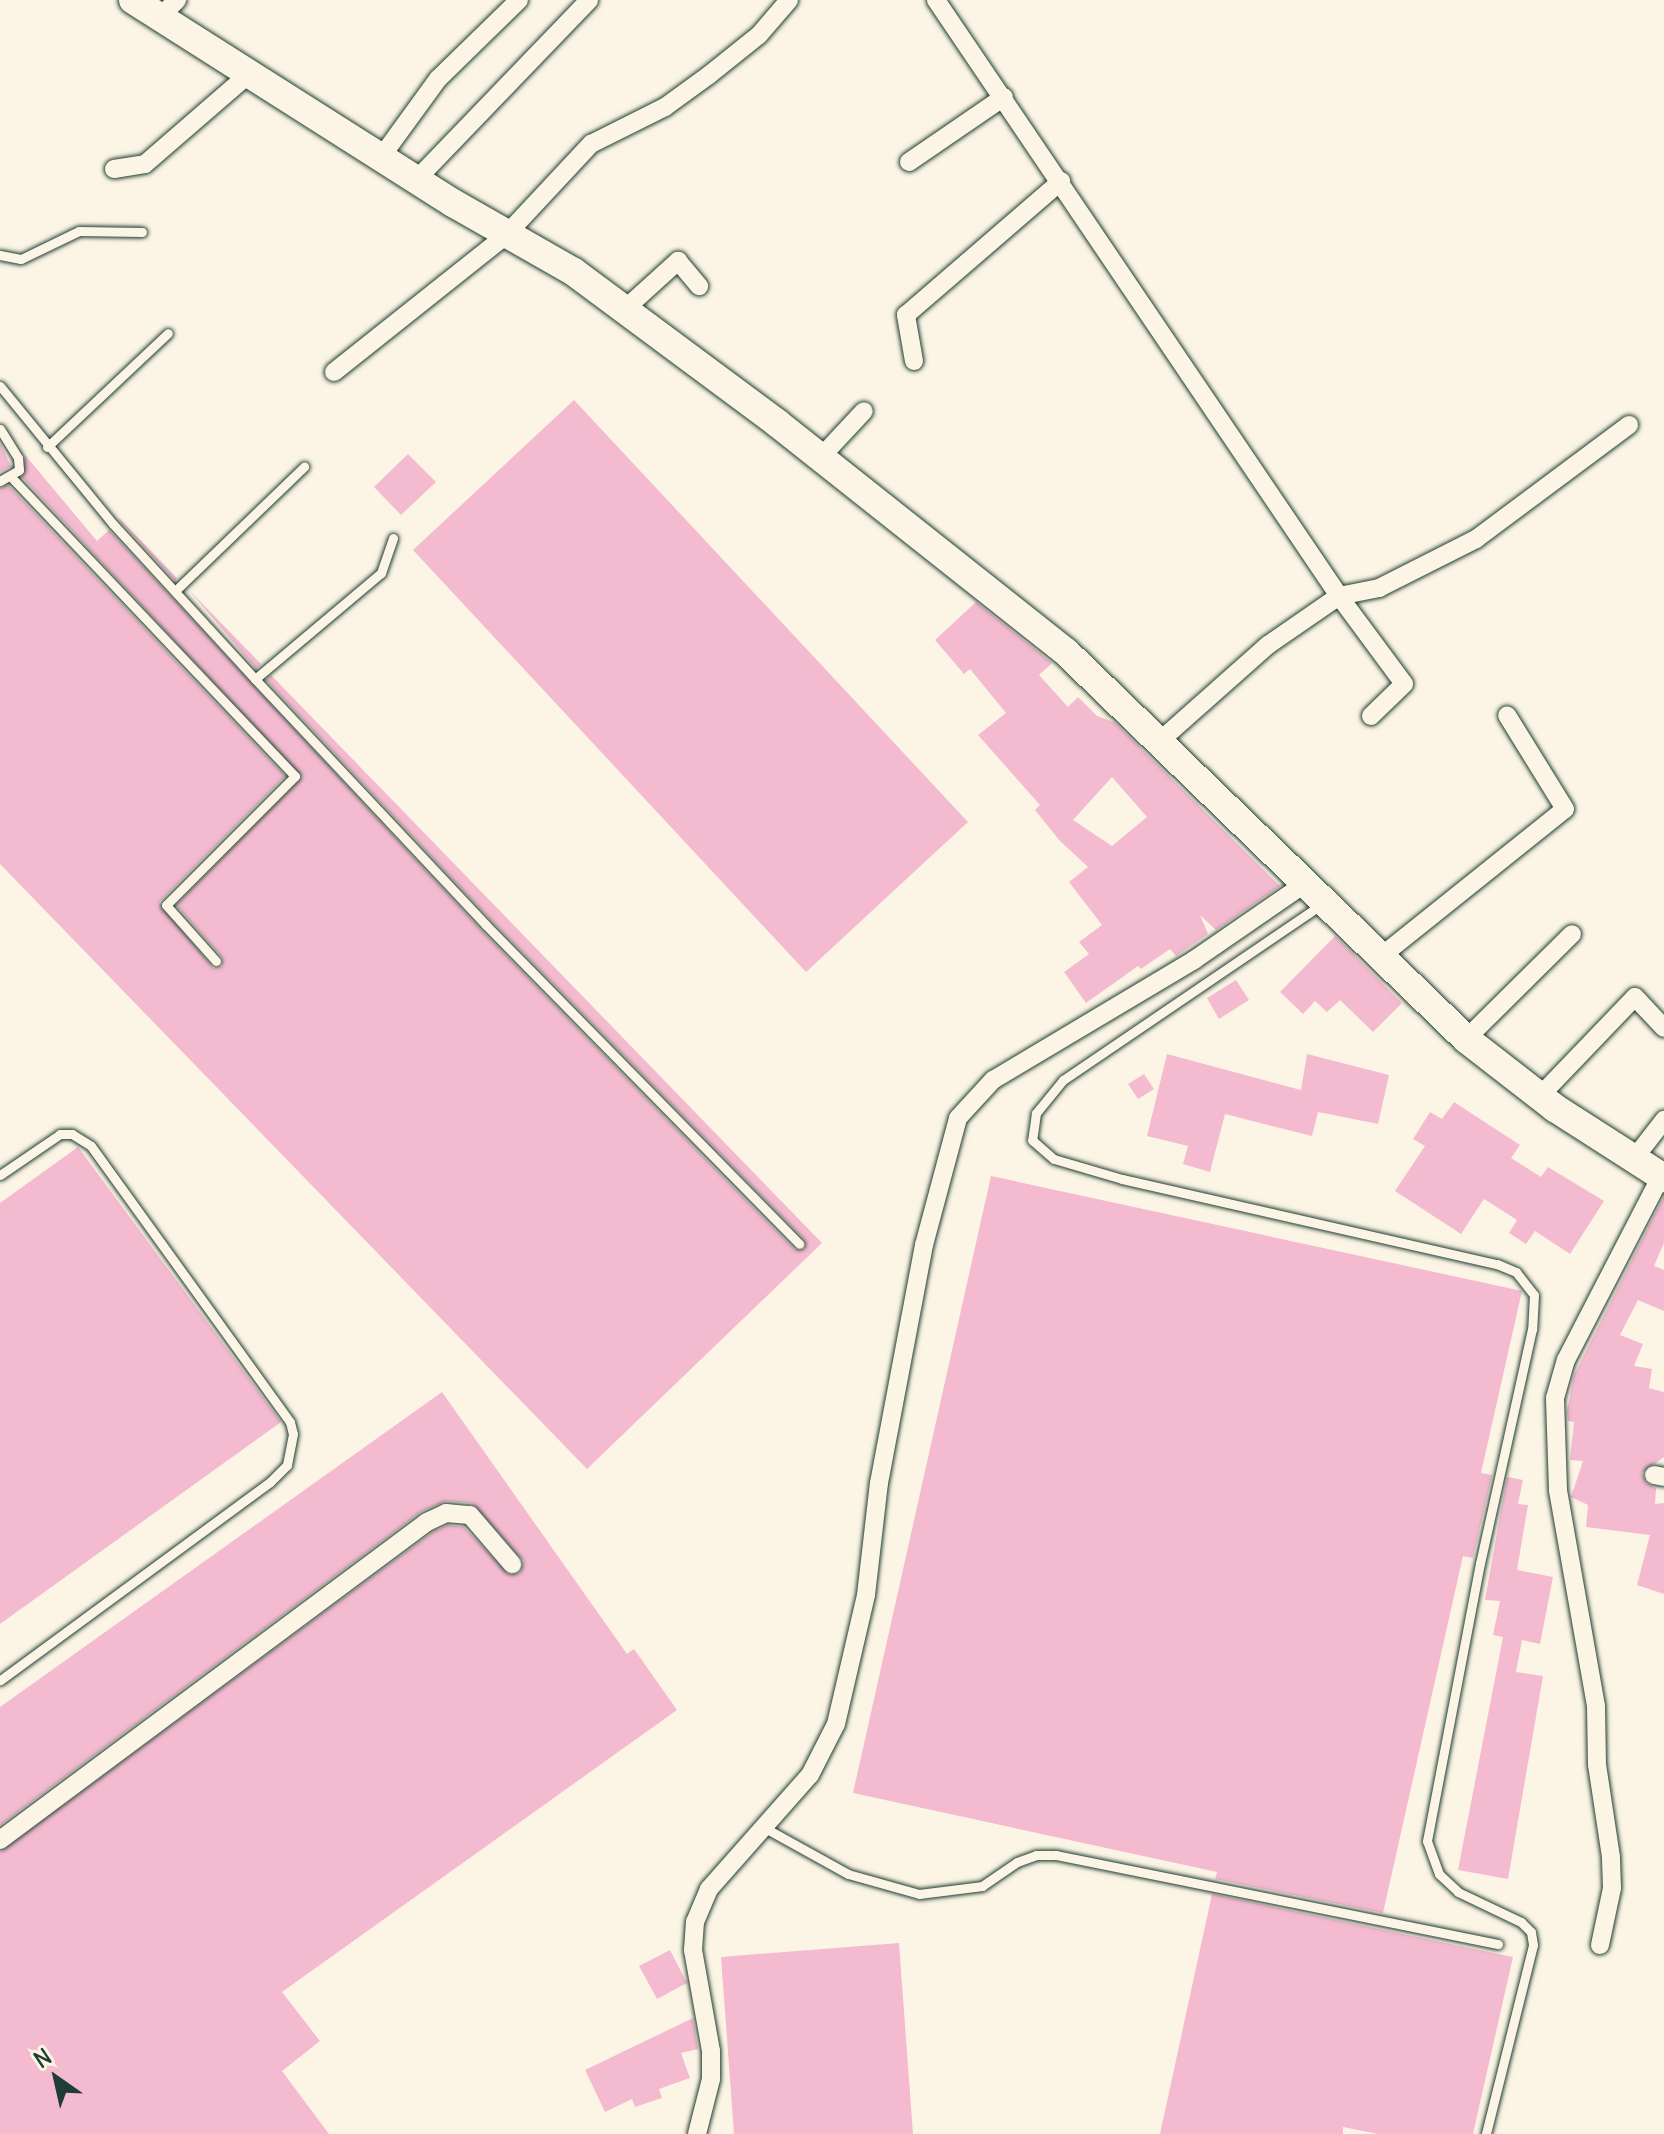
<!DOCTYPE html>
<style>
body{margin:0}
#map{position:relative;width:1664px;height:2134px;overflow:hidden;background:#fcf5e5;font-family:Delius,sans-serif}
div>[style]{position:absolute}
.building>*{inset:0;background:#f4bbd0}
.roads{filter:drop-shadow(0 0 2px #1f3d34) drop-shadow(0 0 2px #1f3d34)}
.lane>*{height:9px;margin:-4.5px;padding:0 4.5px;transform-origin:4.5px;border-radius:4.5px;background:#fcf5e5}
.street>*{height:18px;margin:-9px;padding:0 9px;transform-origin:9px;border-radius:9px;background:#fcf5e5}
.primary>*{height:28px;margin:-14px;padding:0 14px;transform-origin:14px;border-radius:14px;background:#fcf5e5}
span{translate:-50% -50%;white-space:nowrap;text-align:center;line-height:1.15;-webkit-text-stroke:7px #fcf5e5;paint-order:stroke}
.north{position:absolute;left:16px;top:2038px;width:80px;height:80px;-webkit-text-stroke:6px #fcf5e5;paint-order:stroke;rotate:326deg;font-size:22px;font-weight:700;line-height:32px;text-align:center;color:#1f3d34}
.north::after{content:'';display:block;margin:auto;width:28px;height:36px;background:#1f3d34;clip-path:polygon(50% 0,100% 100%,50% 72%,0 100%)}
</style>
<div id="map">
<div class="building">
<i style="clip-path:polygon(574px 400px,968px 822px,806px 972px,413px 550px)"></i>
<i style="clip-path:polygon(0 443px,11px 466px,0 472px)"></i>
<i style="clip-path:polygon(408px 454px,436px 482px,401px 515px,374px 487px)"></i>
<i style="clip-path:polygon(25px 455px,97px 541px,109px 530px,481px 930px,794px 1249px,805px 1249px,804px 1239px,491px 920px,266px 680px,271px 675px,822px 1243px,587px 1469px,0 864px,0 488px,8px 485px,285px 776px,159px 902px,213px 968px,222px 966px,222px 957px,176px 905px,302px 777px,22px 477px)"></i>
<i style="clip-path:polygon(120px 519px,177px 578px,175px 581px,119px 520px)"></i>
<i style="clip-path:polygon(188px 589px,261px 664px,256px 669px)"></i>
<i style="clip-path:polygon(evenodd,976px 602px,1052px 663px,1039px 675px,1068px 707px,1078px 697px,1097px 716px,1114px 722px,1280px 886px,1216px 930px,1200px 915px,1208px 934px,1176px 956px,1170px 949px,1141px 969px,1138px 966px,1086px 1003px,1064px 972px,1089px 954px,1079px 942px,1102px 925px,1069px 882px,1088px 867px,1060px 841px,1035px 810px,1040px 805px,978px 735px,1006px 713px,970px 669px,964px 674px,935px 640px,976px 602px,1112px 777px,1147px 817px,1112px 846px,1073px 820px,1112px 777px)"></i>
<i style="clip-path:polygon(1335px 936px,1402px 1003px,1373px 1032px,1340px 1000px,1327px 1012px,1315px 1001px,1303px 1014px,1280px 992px)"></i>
<i style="clip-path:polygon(1236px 980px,1249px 1000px,1219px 1019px,1207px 998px)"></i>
<i style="clip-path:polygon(1167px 1054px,1301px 1090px,1307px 1054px,1389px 1075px,1378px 1124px,1318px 1112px,1312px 1136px,1225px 1114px,1210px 1172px,1183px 1164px,1188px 1146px,1147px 1136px)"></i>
<i style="clip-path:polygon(1144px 1074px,1154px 1089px,1138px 1099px,1128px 1084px)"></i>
<i style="clip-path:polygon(1454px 1102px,1520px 1145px,1511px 1158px,1541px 1177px,1548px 1167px,1604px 1201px,1570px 1254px,1535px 1231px,1526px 1244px,1509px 1233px,1517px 1220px,1484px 1199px,1461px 1234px,1395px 1191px,1425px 1146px,1413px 1139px,1430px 1112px,1442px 1119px)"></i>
<i style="clip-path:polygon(78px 1147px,281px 1422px,0 1624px,0 1203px)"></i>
<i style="clip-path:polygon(991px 1176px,1522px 1291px,1481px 1473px,1492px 1475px,1473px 1558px,1463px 1556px,1383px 1913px,1215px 1879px,1217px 1872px,853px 1793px)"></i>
<i style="clip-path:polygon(1664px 1196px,1664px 1243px,1654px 1266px,1664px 1270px,1664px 1311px,1638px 1300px,1620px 1335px,1643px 1344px,1634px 1366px,1652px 1369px,1649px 1388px,1664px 1392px,1664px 1457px,1642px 1473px,1646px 1483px,1656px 1488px,1655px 1504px,1664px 1503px,1664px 1594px,1637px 1585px,1650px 1535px,1586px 1527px,1588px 1505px,1571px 1497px,1583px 1461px,1570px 1460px,1574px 1422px,1568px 1421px,1567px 1411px,1574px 1375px)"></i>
<i style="clip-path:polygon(442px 1392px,627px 1654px,634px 1649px,677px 1710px,282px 1992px,320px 2041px,282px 2071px,329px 2134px,0 2134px,0 1852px,433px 1532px,448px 1525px,464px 1527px,509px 1575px,520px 1573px,524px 1561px,472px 1503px,446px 1501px,422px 1511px,0 1825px,0 1707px)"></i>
<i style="clip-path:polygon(1507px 1477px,1523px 1480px,1518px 1504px,1528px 1505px,1517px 1570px,1553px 1577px,1540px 1644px,1522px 1640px,1516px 1672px,1543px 1676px,1508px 1879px,1458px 1870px,1503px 1637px,1493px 1635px,1500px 1601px,1485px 1600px)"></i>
<i style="clip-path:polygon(1212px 1894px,1513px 1957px,1473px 2134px,1378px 2134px,1343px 2127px,1343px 2134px,1160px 2134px)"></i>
<i style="clip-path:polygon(899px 1943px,913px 2134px,734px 2134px,721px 1957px)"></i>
<i style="clip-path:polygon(670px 1950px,687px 1983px,657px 1999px,639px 1966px)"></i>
<i style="clip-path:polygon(693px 2018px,698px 2049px,681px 2053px,690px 2078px,659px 2089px,662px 2098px,635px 2107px,632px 2099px,605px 2112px,585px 2070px)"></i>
</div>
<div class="roads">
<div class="lane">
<i style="left:0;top:255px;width:21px;rotate:11deg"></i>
<i style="left:21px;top:259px;width:64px;rotate:-25.8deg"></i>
<i style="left:79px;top:231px;width:63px;rotate:0.9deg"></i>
<i style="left:0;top:386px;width:178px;rotate:50.7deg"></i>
<i style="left:113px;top:524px;width:210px;rotate:47.5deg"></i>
<i style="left:255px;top:679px;width:165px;rotate:-40.1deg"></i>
<i style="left:381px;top:573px;width:37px;rotate:-71deg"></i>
<i style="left:0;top:429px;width:34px;rotate:58deg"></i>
<i style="left:18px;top:458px;width:12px;rotate:85deg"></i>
<i style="left:19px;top:470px;width:22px;rotate:150deg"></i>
<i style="left:47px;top:447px;width:166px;rotate:-43.3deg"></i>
<i style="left:12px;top:478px;width:411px;rotate:46.5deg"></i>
<i style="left:295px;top:776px;width:182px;rotate:135deg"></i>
<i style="left:166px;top:905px;width:75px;rotate:48.2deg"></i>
<i style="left:176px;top:590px;width:178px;rotate:-43.9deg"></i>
<i style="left:255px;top:679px;width:337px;rotate:46.8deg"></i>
<i style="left:486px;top:925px;width:447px;rotate:45.5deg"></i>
<i style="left:1322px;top:904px;width:313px;rotate:145.8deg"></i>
<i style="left:1063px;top:1080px;width:43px;rotate:129.3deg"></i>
<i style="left:1036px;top:1113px;width:27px;rotate:98deg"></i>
<i style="left:1032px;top:1140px;width:29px;rotate:41deg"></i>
<i style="left:1054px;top:1159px;width:71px;rotate:16.4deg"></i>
<i style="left:1122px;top:1179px;width:385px;rotate:12.8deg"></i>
<i style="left:1497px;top:1264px;width:21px;rotate:23deg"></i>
<i style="left:1516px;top:1272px;width:29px;rotate:52deg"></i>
<i style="left:1534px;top:1295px;width:34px;rotate:93deg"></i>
<i style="left:1532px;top:1329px;width:240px;rotate:102.5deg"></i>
<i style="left:1480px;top:1563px;width:283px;rotate:100.8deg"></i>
<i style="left:1427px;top:1841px;width:35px;rotate:70deg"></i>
<i style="left:1439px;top:1874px;width:26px;rotate:43deg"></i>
<i style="left:1458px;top:1892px;width:70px;rotate:25.5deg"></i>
<i style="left:1521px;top:1922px;width:14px;rotate:45deg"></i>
<i style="left:1531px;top:1932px;width:13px;rotate:81deg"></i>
<i style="left:1533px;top:1945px;width:195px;rotate:104deg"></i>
<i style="left:0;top:1175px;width:73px;rotate:-34.3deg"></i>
<i style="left:60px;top:1134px;width:12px"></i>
<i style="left:72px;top:1134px;width:22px;rotate:32deg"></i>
<i style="left:91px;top:1146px;width:340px;rotate:54.2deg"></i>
<i style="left:290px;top:1422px;width:12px;rotate:76deg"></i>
<i style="left:293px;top:1434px;width:32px;rotate:101deg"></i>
<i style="left:287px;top:1465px;width:24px;rotate:135deg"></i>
<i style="left:270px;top:1482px;width:335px;rotate:143.7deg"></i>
<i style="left:765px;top:1828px;width:95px;rotate:29deg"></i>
<i style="left:848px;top:1874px;width:74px;rotate:15.7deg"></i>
<i style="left:919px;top:1894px;width:64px;rotate:-7.2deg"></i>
<i style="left:982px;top:1886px;width:42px;rotate:-34.4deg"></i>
<i style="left:1017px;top:1862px;width:20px;rotate:-20deg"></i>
<i style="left:1036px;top:1855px;width:20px"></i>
<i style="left:1056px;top:1855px;width:451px;rotate:11.4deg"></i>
</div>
<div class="street">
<i style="left:936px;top:0;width:719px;rotate:55.93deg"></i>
<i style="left:1339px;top:596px;width:86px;rotate:145.4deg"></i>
<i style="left:1268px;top:645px;width:144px;rotate:138.4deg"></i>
<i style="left:161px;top:16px;width:23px;rotate:-45deg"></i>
<i style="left:382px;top:156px;width:95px;rotate:-54deg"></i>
<i style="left:438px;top:79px;width:113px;rotate:-44.3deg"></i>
<i style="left:909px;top:162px;width:115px;rotate:-34.4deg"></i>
<i style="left:114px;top:169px;width:31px;rotate:-9deg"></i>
<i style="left:145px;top:164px;width:138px;rotate:-40.9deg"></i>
<i style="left:417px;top:179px;width:248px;rotate:-46.1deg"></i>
<i style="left:625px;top:309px;width:72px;rotate:-42.2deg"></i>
<i style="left:678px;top:261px;width:33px;rotate:50deg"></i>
<i style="left:914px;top:361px;width:47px;rotate:-99.9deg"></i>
<i style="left:906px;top:315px;width:205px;rotate:-40.8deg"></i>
<i style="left:334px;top:372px;width:220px;rotate:-38.5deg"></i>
<i style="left:506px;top:235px;width:125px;rotate:-47deg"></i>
<i style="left:591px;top:144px;width:83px;rotate:-26.6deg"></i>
<i style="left:665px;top:107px;width:54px;rotate:-36deg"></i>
<i style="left:709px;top:75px;width:64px;rotate:-38.7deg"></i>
<i style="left:759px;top:35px;width:46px;rotate:-49.4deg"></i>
<i style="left:820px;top:458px;width:64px;rotate:-46.9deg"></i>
<i style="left:1339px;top:596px;width:41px;rotate:-11.3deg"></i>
<i style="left:1379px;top:588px;width:109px;rotate:-26.8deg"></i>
<i style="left:1476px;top:539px;width:191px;rotate:-36.7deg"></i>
<i style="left:1339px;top:596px;width:109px;rotate:53.5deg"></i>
<i style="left:1404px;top:684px;width:46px;rotate:135.9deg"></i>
<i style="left:1379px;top:958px;width:238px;rotate:-38.7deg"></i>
<i style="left:1565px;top:809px;width:110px;rotate:-121.7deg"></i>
<i style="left:1466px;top:1039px;width:149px;rotate:-44.7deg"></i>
<i style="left:1540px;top:1096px;width:137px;rotate:-46.2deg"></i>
<i style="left:1635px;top:997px;width:42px;rotate:46.9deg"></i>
<i style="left:1633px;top:1160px;width:51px;rotate:-52.2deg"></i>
<i style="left:1654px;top:1475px;width:10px;rotate:11deg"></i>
<i style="left:0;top:1840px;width:532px;rotate:-36.68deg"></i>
<i style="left:427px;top:1522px;width:21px;rotate:-25deg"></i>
<i style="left:446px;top:1513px;width:24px;rotate:5deg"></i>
<i style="left:470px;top:1515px;width:65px;rotate:49.4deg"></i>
<i style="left:1600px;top:1945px;width:58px;rotate:-78.1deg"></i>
<i style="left:1612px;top:1888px;width:31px;rotate:-92deg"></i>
<i style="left:1611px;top:1857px;width:94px;rotate:-98.6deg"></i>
<i style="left:1597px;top:1764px;width:58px;rotate:-91deg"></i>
<i style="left:1596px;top:1706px;width:219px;rotate:-100deg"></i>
<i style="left:1558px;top:1490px;width:92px;rotate:-91.9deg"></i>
<i style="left:1555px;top:1398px;width:40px;rotate:-74deg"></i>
<i style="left:1566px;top:1360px;width:207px;rotate:-62.7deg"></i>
<i style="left:697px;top:2134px;width:57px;rotate:-75.7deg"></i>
<i style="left:711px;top:2079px;width:28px;rotate:-90deg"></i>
<i style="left:711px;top:2051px;width:103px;rotate:-100.1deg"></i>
<i style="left:693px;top:1950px;width:28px;rotate:-86deg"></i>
<i style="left:695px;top:1922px;width:36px;rotate:-67deg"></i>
<i style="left:709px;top:1889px;width:152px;rotate:-48.5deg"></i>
<i style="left:810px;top:1775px;width:57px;rotate:-63deg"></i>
<i style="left:836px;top:1724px;width:132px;rotate:-76.9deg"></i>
<i style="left:866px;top:1595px;width:113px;rotate:-83.4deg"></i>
<i style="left:879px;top:1483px;width:242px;rotate:-79.3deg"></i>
<i style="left:924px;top:1245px;width:131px;rotate:-75deg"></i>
<i style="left:958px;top:1118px;width:52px;rotate:-47.4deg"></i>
<i style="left:993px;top:1080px;width:234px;rotate:-30.8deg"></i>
<i style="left:1194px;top:960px;width:134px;rotate:-34.6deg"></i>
</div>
<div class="primary">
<i style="left:133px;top:0;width:379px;rotate:32.4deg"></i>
<i style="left:453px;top:203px;width:139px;rotate:29.7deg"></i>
<i style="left:574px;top:272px;width:253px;rotate:36.6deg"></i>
<i style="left:777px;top:423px;width:369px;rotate:38.4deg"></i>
<i style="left:1066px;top:652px;width:557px;rotate:44.05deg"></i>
<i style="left:1466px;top:1039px;width:113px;rotate:37.8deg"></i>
<i style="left:1555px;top:1108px;width:130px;rotate:32.7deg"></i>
</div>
</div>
<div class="north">N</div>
</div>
